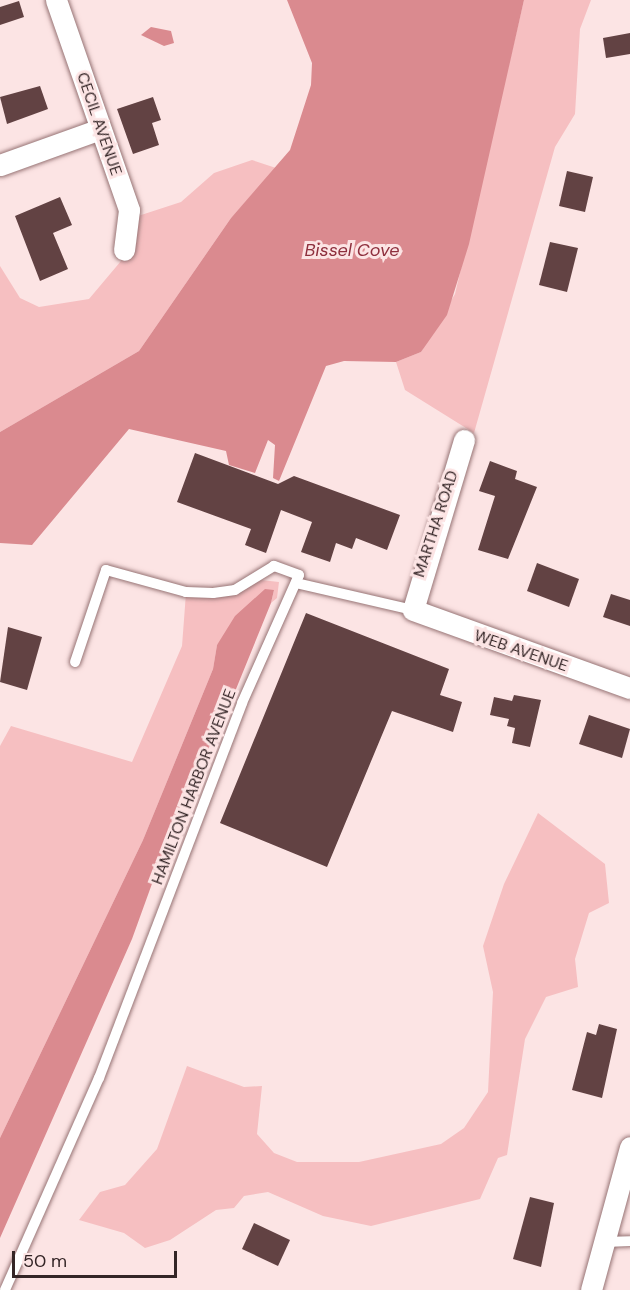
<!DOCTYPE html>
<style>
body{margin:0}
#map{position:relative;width:630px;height:1290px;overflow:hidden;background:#fce4e4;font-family:"DM Sans",sans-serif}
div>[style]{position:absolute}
.green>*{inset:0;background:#f6bfc1}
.water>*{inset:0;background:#da8a8f}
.building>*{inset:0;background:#624243}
.roads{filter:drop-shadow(0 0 2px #977475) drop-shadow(0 0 2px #977475)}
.service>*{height:10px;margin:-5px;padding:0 5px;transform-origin:5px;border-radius:5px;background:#fff}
.minor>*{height:21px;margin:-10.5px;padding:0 10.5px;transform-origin:10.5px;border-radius:10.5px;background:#fff}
span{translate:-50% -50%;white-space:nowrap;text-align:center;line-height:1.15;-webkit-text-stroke:6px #fce4e4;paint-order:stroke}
.street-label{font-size:16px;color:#342526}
.water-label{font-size:18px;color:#8e2f3d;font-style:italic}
.scale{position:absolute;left:12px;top:1251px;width:165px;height:27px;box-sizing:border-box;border:3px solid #342526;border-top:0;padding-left:8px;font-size:18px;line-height:21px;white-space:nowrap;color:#342526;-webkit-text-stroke:4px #fce4e4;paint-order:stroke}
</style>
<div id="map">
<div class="green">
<i style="clip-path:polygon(524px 0,591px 0,580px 29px,575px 114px,555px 147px,474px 433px,405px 390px,396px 362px,421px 352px,455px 294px)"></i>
<i style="clip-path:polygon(252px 160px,276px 168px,231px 218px,139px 351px,0 432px,0 266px,20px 298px,39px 307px,89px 299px,137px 242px,131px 221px,135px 217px,181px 202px,214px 173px)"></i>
<i style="clip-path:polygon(252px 579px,279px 582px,277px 598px,271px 603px,274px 590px,217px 645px,213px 669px,143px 840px,0 1138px,0 746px,11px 726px,132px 762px,182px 646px,186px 593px,230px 592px)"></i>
<i style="clip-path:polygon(538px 813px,605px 864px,609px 903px,589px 913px,575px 959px,578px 987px,546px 997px,525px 1039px,507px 1155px,498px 1158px,480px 1199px,371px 1226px,323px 1216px,268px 1192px,244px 1196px,234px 1208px,216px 1210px,170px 1240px,145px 1248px,124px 1233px,79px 1220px,100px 1192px,125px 1185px,157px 1149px,187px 1066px,244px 1087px,262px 1086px,257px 1134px,274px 1153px,297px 1162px,359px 1162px,441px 1144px,464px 1128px,488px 1092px,493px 992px,483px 946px,504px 884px)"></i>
</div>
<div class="water">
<i style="clip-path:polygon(287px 0,524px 0,469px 244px,447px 315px,421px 352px,396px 362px,344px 361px,326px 366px,279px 481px,273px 478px,275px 445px,268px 440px,255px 473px,229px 465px,226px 451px,129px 429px,32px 545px,0 543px,0 432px,139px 351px,231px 218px,290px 150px,311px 85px,312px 63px)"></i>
<i style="clip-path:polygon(151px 27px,171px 31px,174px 43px,164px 46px,141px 35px)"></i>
<i style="clip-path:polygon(265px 589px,274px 590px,271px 603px,221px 726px,187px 787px,132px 939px,0 1238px,0 1138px,143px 840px,213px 669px,217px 645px,235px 616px)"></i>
</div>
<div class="building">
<i style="clip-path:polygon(19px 1px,24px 17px,0 25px,0 7px)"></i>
<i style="clip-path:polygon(630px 33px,630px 54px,606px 58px,603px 38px)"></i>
<i style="clip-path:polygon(40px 86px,48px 109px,7px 124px,0 97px)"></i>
<i style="clip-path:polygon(153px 97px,161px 120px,152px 123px,159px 145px,133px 154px,117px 109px)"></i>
<i style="clip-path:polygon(567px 171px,593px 177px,585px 212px,559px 206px)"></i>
<i style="clip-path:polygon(60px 197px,72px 225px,53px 233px,68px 269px,40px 281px,15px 216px)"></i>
<i style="clip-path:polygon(550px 242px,578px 248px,567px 292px,539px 285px)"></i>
<i style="clip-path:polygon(195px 453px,278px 484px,294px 476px,400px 515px,387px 550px,356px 538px,352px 549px,336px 543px,330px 562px,301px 552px,312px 522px,281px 510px,266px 553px,245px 545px,251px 529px,177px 502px)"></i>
<i style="clip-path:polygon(490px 461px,517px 471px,515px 479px,537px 487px,508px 559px,478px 550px,495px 496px,479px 491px)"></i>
<i style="clip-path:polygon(537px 563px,579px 579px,569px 607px,527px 591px)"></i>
<i style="clip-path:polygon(611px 594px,630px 600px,630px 626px,603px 617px)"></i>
<i style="clip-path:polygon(306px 613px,449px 669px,440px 695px,462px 702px,453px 732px,392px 711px,327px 867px,220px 823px)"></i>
<i style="clip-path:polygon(8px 627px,42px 637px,27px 690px,0 682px)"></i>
<i style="clip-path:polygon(514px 695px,541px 700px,530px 747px,512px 743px,515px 728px,507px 726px,509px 719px,490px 715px,494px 697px,512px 701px)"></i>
<i style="clip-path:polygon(589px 715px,630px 729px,622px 758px,579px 744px)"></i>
<i style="clip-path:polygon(599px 1024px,617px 1029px,602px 1098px,572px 1090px,587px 1032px,596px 1035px)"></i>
<i style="clip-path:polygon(530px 1197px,554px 1203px,541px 1267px,513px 1259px)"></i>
<i style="clip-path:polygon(254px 1223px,290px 1240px,278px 1266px,242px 1249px)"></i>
</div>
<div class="roads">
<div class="service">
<i style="left:296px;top:583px;width:120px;rotate:13deg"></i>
<i style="left:605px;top:1242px;width:25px;rotate:-2deg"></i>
<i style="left:5px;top:1290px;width:232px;rotate:-66.1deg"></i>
<i style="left:99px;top:1078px;width:401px;rotate:-69.1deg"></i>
<i style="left:242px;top:703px;width:140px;rotate:-66deg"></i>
<i style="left:299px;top:575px;width:27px;rotate:-160deg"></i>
<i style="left:274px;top:566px;width:46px;rotate:148.4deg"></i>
<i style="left:235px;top:590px;width:22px;rotate:172deg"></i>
<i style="left:213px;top:593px;width:27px;rotate:-178deg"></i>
<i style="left:186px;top:592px;width:83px;rotate:-164.6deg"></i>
<i style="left:106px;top:570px;width:97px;rotate:108.6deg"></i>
</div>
<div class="minor">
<i style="left:56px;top:0;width:222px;rotate:70.8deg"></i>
<i style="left:129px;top:210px;width:40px;rotate:97.1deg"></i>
<i style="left:0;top:165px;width:106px;rotate:-19.8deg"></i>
<i style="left:464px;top:440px;width:177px;rotate:106.7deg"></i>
<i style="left:413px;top:610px;width:231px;rotate:19.8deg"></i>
<i style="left:591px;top:1290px;width:148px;rotate:-74.7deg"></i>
</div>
</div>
<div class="street-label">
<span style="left:99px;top:124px;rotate:71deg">CECIL AVENUE</span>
<span style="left:436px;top:524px;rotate:-72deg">MARTHA ROAD</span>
<span style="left:521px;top:651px;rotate:19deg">WEB AVENUE</span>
<span style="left:194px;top:787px;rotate:-69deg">HAMILTON HARBOR AVENUE</span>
</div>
<div class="water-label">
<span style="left:352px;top:250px">Bissel Cove</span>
</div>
<div class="scale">50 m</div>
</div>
